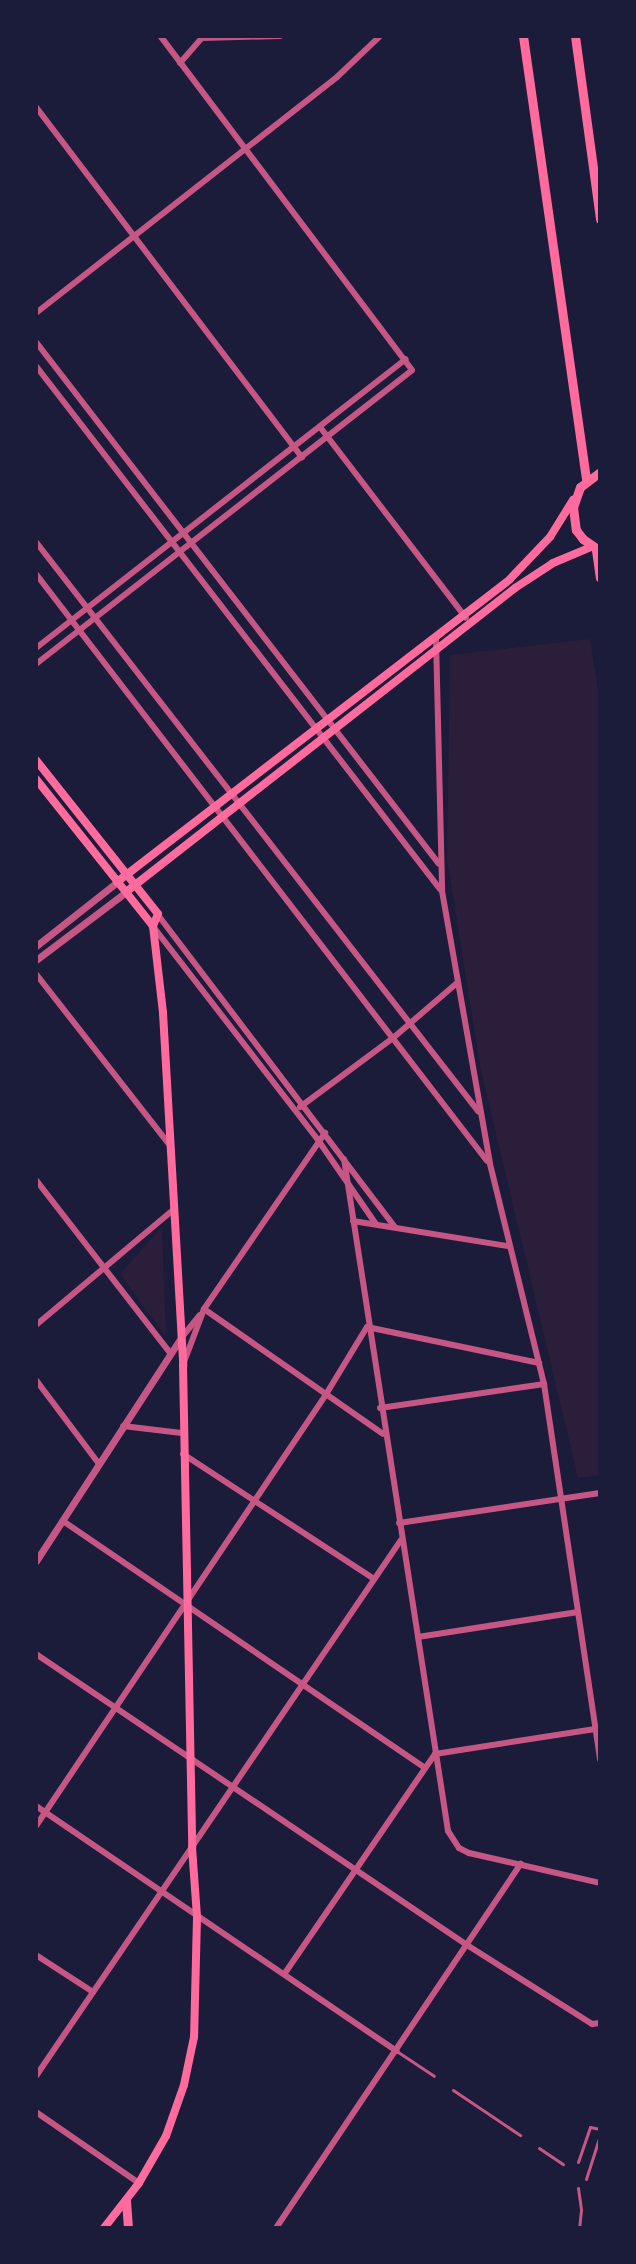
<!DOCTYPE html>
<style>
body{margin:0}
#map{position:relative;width:636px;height:2264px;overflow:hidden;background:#1b1b3a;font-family:"Asap Condensed",sans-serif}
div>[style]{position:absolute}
.green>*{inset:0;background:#2a1e3b}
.service>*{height:3px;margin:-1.5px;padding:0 1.5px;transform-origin:1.5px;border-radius:1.5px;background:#c65784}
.minor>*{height:6px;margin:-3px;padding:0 3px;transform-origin:3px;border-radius:3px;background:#c65784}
.tertiary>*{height:7px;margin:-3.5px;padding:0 3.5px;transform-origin:3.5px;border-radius:3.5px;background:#c65784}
.secondary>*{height:8px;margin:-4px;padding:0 4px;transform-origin:4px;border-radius:4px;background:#ff6b9d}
.primary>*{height:9px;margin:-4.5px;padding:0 4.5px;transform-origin:4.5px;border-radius:4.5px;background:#ff6b9d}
span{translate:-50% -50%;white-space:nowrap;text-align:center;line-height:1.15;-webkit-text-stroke:8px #1b1b3a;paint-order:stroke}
.frame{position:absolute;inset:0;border:38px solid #1b1b3a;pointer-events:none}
</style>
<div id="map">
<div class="green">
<i style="clip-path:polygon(590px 639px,600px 703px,600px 1475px,578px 1478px,481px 1071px,447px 859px,450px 655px)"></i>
<i style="clip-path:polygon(162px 1227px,166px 1337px,120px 1274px)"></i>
</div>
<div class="service">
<i style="left:398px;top:2052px;width:43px;rotate:33.7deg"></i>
<i style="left:453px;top:2090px;width:81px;rotate:33.9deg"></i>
<i style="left:539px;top:2148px;width:29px;rotate:34deg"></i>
<i style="left:578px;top:2162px;width:37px;rotate:-71deg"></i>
<i style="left:590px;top:2127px;width:10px;rotate:11deg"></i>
<i style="left:586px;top:2179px;width:46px;rotate:-72.3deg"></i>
<i style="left:578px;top:2188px;width:22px;rotate:82deg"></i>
<i style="left:581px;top:2210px;width:18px;rotate:96deg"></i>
</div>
<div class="minor">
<i style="left:180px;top:63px;width:33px;rotate:-49deg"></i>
<i style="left:202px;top:38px;width:78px;rotate:-1.5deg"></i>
<i style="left:36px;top:107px;width:440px;rotate:52.8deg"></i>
<i style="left:36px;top:313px;width:382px;rotate:-38.1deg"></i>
<i style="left:337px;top:77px;width:59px;rotate:-43.6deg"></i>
<i style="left:36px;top:342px;width:659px;rotate:52.33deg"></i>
<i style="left:36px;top:366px;width:661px;rotate:52.32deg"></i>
<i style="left:320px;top:427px;width:240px;rotate:52.6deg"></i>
<i style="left:36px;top:542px;width:721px;rotate:52.16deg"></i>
<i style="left:36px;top:574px;width:740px;rotate:52.46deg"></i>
<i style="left:436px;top:639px;width:252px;rotate:88.6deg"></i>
<i style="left:442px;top:891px;width:277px;rotate:80deg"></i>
<i style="left:490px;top:1164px;width:227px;rotate:76.2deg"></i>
<i style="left:544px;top:1384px;width:380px;rotate:81.5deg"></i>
<i style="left:36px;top:648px;width:469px;rotate:-38deg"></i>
<i style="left:36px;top:664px;width:477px;rotate:-38deg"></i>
<i style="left:412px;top:370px;width:418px;rotate:-127deg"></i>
<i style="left:158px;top:915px;width:392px;rotate:52.8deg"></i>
<i style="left:155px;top:929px;width:267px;rotate:52.3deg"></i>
<i style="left:318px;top:1140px;width:102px;rotate:55.4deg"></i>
<i style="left:36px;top:974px;width:216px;rotate:52deg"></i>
<i style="left:300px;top:1107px;width:116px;rotate:-36.6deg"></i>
<i style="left:393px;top:1038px;width:84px;rotate:-40.7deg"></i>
<i style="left:344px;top:1159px;width:680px;rotate:81.2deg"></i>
<i style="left:448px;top:1831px;width:20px;rotate:57deg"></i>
<i style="left:459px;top:1848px;width:11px;rotate:27deg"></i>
<i style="left:469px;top:1853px;width:134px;rotate:12.9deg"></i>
<i style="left:36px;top:1180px;width:220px;rotate:52.2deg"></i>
<i style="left:353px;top:1221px;width:157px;rotate:9.2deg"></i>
<i style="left:204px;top:1309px;width:218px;rotate:34.9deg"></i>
<i style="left:36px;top:1325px;width:180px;rotate:-40deg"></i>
<i style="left:182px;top:1337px;width:28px;rotate:-51deg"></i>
<i style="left:184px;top:1362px;width:57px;rotate:-69.3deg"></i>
<i style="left:204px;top:1309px;width:214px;rotate:-55.5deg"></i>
<i style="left:36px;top:1380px;width:105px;rotate:53.1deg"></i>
<i style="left:380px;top:1408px;width:166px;rotate:-8.3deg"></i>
<i style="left:123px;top:1426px;width:59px;rotate:6.8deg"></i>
<i style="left:183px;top:1454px;width:228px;rotate:33.2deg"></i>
<i style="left:63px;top:1521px;width:438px;rotate:34.3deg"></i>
<i style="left:399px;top:1523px;width:203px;rotate:-8.5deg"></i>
<i style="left:418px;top:1637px;width:162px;rotate:-8.9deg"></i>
<i style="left:36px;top:1654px;width:520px;rotate:34.03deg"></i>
<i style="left:467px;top:1945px;width:148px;rotate:32.3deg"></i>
<i style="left:592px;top:2024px;width:8px;rotate:-7deg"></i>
<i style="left:435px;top:1754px;width:162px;rotate:-8.9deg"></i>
<i style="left:36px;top:1806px;width:436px;rotate:34.2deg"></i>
<i style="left:36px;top:1826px;width:518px;rotate:-56.1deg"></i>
<i style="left:325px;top:1396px;width:81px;rotate:-58.7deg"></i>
<i style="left:367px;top:1327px;width:176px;rotate:11.8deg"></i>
<i style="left:36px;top:1955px;width:68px;rotate:33deg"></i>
<i style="left:285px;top:1973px;width:265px;rotate:-55.6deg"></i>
<i style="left:36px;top:2076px;width:648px;rotate:-55.75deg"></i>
<i style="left:36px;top:2112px;width:125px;rotate:34.6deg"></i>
<i style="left:276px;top:2228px;width:439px;rotate:-56.1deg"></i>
</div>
<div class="tertiary">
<i style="left:36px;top:946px;width:103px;rotate:-38.3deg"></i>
<i style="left:36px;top:960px;width:113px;rotate:-37.1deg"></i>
<i style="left:36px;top:1561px;width:266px;rotate:-57deg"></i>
</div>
<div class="secondary">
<i style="left:36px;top:760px;width:196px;rotate:51.6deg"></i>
<i style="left:158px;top:914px;width:13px;rotate:113deg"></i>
<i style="left:153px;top:926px;width:88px;rotate:83.4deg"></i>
<i style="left:163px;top:1013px;width:353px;rotate:86.7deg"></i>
<i style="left:183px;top:1365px;width:482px;rotate:88.9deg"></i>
<i style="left:192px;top:1847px;width:70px;rotate:85.9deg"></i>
<i style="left:197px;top:1917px;width:120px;rotate:91.4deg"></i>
<i style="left:194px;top:2037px;width:49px;rotate:101.8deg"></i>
<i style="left:184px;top:2085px;width:54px;rotate:109.4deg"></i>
<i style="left:166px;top:2136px;width:54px;rotate:119.9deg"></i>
<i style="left:139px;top:2183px;width:57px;rotate:127.9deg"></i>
<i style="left:36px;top:779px;width:188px;rotate:51.5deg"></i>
<i style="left:117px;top:882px;width:496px;rotate:-37.6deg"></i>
<i style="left:510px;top:579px;width:58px;rotate:-46.4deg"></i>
<i style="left:550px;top:537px;width:44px;rotate:-58.1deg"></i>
<i style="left:126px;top:892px;width:494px;rotate:-38deg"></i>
<i style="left:515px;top:588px;width:45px;rotate:-33.3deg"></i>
<i style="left:553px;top:563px;width:41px;rotate:-22.8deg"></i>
</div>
<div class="primary">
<i style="left:523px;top:36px;width:448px;rotate:81.9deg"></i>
<i style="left:575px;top:36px;width:185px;rotate:82.2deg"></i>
<i style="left:600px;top:472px;width:25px;rotate:143deg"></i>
<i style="left:580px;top:487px;width:21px;rotate:109deg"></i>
<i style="left:573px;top:507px;width:23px;rotate:83deg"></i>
<i style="left:576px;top:530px;width:11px;rotate:52deg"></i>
<i style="left:583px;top:539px;width:21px;rotate:35deg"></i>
<i style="left:596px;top:550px;width:28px;rotate:82deg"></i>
<i style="left:126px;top:2200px;width:28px;rotate:86deg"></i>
</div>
<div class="frame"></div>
</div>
